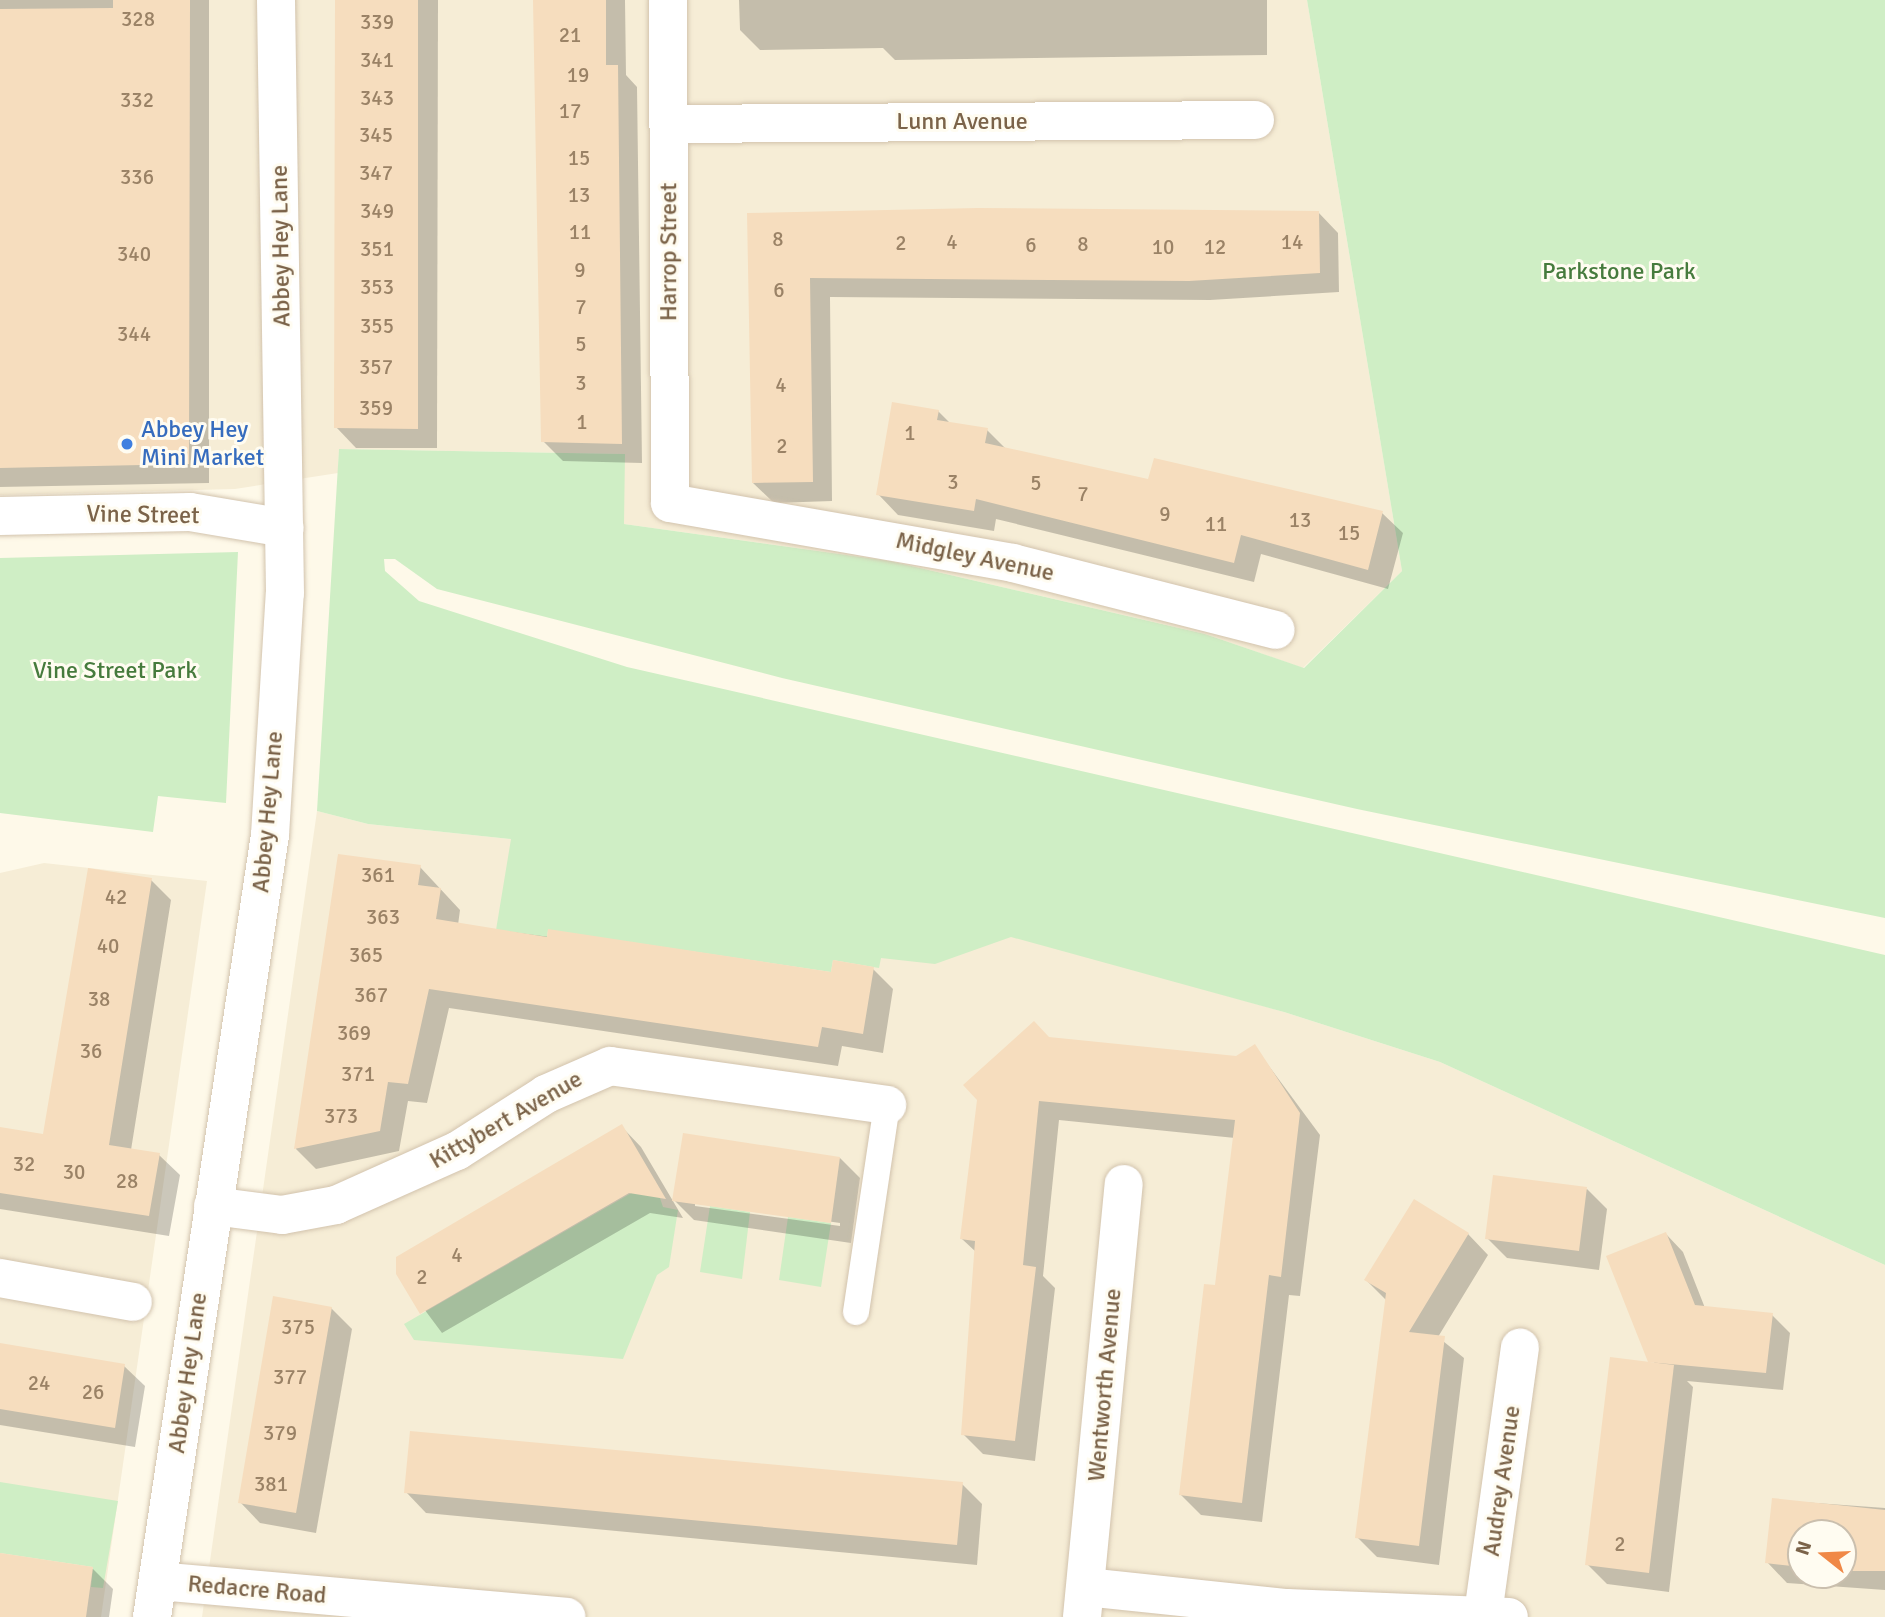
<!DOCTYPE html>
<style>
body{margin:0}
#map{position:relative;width:1885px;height:1617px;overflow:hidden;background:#fef9e9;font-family:Signika,sans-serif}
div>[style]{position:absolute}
.residential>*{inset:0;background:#f6edd6}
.green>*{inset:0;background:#cfeec5}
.shadow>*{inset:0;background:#0003}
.building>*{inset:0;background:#f6ddbe}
.roads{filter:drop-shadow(0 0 2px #d2c3ad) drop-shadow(0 0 2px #d2c3ad)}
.lane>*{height:26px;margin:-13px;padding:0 13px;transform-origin:13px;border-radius:13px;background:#fff}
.street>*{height:38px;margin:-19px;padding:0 19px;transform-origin:19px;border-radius:19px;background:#fff}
.dots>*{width:19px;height:19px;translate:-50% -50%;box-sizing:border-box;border:4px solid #fffcf1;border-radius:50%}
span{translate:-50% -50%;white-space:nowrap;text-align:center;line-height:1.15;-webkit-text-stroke:6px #fffcf1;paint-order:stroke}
.number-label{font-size:21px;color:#9a8266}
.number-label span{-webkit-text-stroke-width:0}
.street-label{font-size:24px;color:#7b6349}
.park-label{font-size:24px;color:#467b3d}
.shop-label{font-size:24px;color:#366cbe}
.left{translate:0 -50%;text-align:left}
.north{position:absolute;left:1787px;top:1519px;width:70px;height:70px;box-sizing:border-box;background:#fffcf1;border:2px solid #cabfae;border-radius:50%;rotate:288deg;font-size:19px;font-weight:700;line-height:28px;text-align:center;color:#7b6349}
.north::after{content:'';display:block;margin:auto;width:24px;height:32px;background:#f08846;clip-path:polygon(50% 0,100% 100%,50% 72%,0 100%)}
</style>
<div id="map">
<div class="residential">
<i style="clip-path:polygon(0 0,1307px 0,1402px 571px,1303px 668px,1205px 634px,890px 561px,624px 524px,624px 454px,339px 449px,338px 473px,235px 489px,0 495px)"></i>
<i style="clip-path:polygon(evenodd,317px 811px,368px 824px,511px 839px,969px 923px,1284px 1012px,1440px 1062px,1885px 1265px,1885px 1617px,202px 1617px,317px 811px,1801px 1533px,1843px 1533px,1843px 1575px,1801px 1575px,1801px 1533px)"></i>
<i style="clip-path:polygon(44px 863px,207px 881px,101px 1617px,0 1617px,0 873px)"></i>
</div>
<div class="green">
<i style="clip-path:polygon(1307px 0,1885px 0,1885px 918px,1357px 809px,782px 678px,437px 589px,395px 559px,384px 559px,385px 571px,419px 601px,627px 667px,1885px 955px,1885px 1265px,1440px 1062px,1284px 1012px,1011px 937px,935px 964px,881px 958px,879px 968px,833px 960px,831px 972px,548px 930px,547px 937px,496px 930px,511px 839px,368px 824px,317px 811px,339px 449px,625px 454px,624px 524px,890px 561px,1205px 634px,1304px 668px,1402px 571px)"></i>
<i style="clip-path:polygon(238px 552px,226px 803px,158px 796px,153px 832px,0 813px,0 558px)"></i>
<i style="clip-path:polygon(654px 1180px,663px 1207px,678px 1210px,669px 1267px,657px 1275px,623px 1359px,414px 1340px,404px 1324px)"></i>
<i style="clip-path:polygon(710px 1206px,750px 1212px,742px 1279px,700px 1272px)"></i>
<i style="clip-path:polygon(788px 1217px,831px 1223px,821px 1287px,779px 1280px)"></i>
<i style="clip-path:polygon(0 1482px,118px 1501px,103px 1588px,91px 1587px,93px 1567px,0 1553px)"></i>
</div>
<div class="shadow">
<i style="clip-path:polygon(0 0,209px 0,209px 483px,0 487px)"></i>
<i style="clip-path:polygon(337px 0,438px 0,437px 448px,356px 448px,336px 427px)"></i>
<i style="clip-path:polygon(536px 0,625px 0,626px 75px,637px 87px,642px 463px,563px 461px,543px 441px)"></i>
<i style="clip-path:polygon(739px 0,1267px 0,1267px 55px,895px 60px,883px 48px,760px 50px,740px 30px)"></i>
<i style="clip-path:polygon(1318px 212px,1338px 233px,1339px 292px,1210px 300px,830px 297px,832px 501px,774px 503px,753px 483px,749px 214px)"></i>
<i style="clip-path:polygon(938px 411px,951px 424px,987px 430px,1007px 450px,1150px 482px,1382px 513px,1403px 533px,1388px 589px,1261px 554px,1254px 582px,996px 519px,994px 531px,898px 515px,878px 494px)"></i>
<i style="clip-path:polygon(340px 856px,420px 867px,460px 910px,458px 925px,832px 974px,873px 969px,893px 989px,883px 1053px,842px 1046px,838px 1066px,449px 1008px,427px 1103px,408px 1101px,399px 1151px,316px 1169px,296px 1149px)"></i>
<i style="clip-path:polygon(151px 880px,171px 900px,131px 1150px,159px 1155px,180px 1175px,169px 1236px,0 1209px,0 1128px,45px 1136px)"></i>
<i style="clip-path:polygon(1051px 1039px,1236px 1058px,1254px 1046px,1320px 1135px,1300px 1296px,1289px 1295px,1262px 1522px,1201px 1515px,1181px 1495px,1217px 1287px,1235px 1138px,1059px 1120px,1043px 1276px,1055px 1288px,1035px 1461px,983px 1454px,963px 1434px,976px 1252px,962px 1239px)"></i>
<i style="clip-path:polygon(621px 1126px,641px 1147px,683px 1218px,650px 1213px,442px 1333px,398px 1274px)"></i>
<i style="clip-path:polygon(evenodd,840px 1158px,860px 1178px,851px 1243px,694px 1220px,674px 1200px,840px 1158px,695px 1202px,840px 1223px,840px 1226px,695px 1206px,695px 1202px)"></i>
<i style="clip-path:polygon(1587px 1189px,1607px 1209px,1599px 1270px,1507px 1258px,1487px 1238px)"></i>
<i style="clip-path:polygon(1468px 1234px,1488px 1255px,1438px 1337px,1464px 1358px,1439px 1565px,1377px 1557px,1357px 1537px,1386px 1300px,1366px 1280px)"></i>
<i style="clip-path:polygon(1666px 1234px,1683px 1252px,1705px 1308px,1772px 1315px,1790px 1333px,1783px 1390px,1687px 1381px,1693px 1387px,1669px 1592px,1607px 1584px,1587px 1564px,1654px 1365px)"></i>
<i style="clip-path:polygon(331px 1308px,352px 1329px,316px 1533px,260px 1523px,240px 1502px)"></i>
<i style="clip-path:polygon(0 1346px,124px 1366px,145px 1386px,135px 1447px,0 1425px)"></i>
<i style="clip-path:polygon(962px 1484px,982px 1504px,977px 1565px,426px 1513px,406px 1492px)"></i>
<i style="clip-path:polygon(evenodd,1773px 1500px,1885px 1508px,1885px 1590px,1787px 1583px,1767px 1562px,1773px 1500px,1801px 1533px,1843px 1533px,1843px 1575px,1801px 1575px,1801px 1533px)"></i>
<i style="clip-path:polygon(0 1555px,93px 1569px,113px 1589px,109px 1617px,0 1617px)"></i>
</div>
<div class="building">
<i style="clip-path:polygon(113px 0,190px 0,189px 464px,0 468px,0 9px,113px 8px)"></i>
<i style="clip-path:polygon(335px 0,418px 0,418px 429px,334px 428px)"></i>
<i style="clip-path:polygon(533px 0,606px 0,606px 65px,618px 65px,622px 444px,541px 442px)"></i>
<i style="clip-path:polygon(978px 208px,1319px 211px,1320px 273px,1189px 281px,810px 278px,813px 482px,752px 483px,747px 213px)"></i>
<i style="clip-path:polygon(892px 402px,939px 410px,937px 420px,988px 428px,985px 443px,1148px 479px,1154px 458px,1383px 511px,1368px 570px,1241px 535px,1234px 563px,976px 499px,974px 511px,876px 495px)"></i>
<i style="clip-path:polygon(338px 854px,421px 865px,418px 885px,441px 888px,436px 919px,547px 937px,548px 929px,831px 972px,833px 960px,874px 967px,863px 1034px,822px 1027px,818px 1047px,429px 989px,408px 1084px,388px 1082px,380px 1131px,294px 1149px)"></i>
<i style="clip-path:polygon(88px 868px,152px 878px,109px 1145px,160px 1153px,149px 1216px,0 1193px,0 1127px,43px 1134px)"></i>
<i style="clip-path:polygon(1034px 1021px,1049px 1037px,1236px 1056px,1255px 1044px,1300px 1113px,1281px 1277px,1269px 1275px,1242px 1503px,1179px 1495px,1204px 1284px,1215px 1285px,1235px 1120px,1039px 1101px,1023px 1265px,1036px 1267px,1015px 1441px,961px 1435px,975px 1241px,960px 1239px,977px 1100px,963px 1085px)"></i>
<i style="clip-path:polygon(622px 1124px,666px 1199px,629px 1193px,420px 1314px,396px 1274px,396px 1257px)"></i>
<i style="clip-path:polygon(683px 1133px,840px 1157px,831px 1223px,672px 1201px)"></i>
<i style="clip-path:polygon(1493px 1175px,1587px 1187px,1579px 1251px,1485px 1239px)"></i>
<i style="clip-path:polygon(1414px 1199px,1469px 1233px,1409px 1332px,1445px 1336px,1419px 1546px,1355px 1538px,1386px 1293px,1364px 1280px)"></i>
<i style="clip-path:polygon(1666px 1232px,1695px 1305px,1773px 1313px,1766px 1373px,1648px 1362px,1606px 1256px)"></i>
<i style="clip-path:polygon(273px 1296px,332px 1307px,296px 1513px,238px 1503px)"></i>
<i style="clip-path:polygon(0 1343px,125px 1364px,115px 1428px,0 1409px)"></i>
<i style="clip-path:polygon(1610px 1357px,1674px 1365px,1649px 1573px,1585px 1565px)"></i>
<i style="clip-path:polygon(410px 1431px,963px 1482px,957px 1545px,404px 1493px)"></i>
<i style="clip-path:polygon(1772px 1498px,1885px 1510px,1885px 1571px,1843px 1571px,1843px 1533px,1801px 1533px,1801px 1567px,1765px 1563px)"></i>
<i style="clip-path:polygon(0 1553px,93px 1567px,86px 1617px,0 1617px)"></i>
</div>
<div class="roads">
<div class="lane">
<i style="left:856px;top:1312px;width:209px;rotate:-81.5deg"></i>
</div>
<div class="street">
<i style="left:668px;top:0;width:503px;rotate:89.77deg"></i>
<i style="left:670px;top:503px;width:348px;rotate:9.9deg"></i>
<i style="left:1013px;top:563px;width:271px;rotate:14.3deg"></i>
<i style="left:669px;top:124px;width:586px;rotate:-0.39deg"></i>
<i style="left:0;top:516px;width:190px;rotate:-1.2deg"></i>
<i style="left:190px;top:512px;width:96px;rotate:9.6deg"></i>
<i style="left:213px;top:1206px;width:70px;rotate:7.4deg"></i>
<i style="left:282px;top:1215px;width:55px;rotate:-10.5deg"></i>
<i style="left:336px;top:1205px;width:133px;rotate:-24.1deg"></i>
<i style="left:457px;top:1151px;width:106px;rotate:-32.6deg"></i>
<i style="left:546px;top:1094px;width:70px;rotate:-23.6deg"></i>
<i style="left:610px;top:1066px;width:280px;rotate:8deg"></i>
<i style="left:0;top:1278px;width:135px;rotate:10.2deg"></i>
<i style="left:158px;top:1581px;width:410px;rotate:5deg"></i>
<i style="left:1086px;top:1587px;width:202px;rotate:6deg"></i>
<i style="left:1287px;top:1608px;width:222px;rotate:2.3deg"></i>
<i style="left:1483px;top:1614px;width:269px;rotate:-82.1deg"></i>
<i style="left:152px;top:1617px;width:791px;rotate:-81.42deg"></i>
<i style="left:270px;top:835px;width:242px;rotate:-86.5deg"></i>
<i style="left:285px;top:593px;width:593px;rotate:-90.87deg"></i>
<i style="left:1082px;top:1617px;width:435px;rotate:-84.5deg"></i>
</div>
</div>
<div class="dots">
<i style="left:127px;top:444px;background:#3f7fe0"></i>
</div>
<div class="number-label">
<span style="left:138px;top:19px">328</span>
<span style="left:377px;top:22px">339</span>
<span style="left:570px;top:35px">21</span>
<span style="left:377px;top:60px">341</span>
<span style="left:578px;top:75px">19</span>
<span style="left:377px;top:98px">343</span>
<span style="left:137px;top:100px">332</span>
<span style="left:570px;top:111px">17</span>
<span style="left:376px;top:135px">345</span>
<span style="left:579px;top:158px">15</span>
<span style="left:376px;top:173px">347</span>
<span style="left:137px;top:177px">336</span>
<span style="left:579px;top:195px">13</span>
<span style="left:377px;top:211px">349</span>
<span style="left:580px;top:232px">11</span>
<span style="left:778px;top:239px">8</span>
<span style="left:952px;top:242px">4</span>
<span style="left:1292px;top:242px">14</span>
<span style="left:901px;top:243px">2</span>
<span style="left:1083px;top:244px">8</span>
<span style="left:1031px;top:245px">6</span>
<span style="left:1163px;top:247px">10</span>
<span style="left:1215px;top:247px">12</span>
<span style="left:377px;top:249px">351</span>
<span style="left:134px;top:254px">340</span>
<span style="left:580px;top:270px">9</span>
<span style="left:377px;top:287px">353</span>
<span style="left:779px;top:290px">6</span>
<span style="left:581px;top:307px">7</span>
<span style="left:377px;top:326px">355</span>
<span style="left:134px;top:334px">344</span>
<span style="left:581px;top:344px">5</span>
<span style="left:376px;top:367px">357</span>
<span style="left:581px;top:383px">3</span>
<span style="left:781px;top:385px">4</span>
<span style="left:376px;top:408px">359</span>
<span style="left:582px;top:422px">1</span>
<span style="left:910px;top:433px">1</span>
<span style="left:782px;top:446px">2</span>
<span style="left:953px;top:482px">3</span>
<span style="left:1036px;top:483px">5</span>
<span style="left:1083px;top:494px">7</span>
<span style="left:1165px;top:514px">9</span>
<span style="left:1300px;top:520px">13</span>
<span style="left:1216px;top:524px">11</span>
<span style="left:1349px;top:533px">15</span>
<span style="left:378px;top:875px">361</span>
<span style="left:116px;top:897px">42</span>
<span style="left:383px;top:917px">363</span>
<span style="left:108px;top:946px">40</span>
<span style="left:366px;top:955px">365</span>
<span style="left:371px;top:995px">367</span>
<span style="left:99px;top:999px">38</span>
<span style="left:354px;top:1033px">369</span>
<span style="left:91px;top:1051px">36</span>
<span style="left:358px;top:1074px">371</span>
<span style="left:341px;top:1116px">373</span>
<span style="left:24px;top:1164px">32</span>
<span style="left:74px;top:1172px">30</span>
<span style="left:127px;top:1181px">28</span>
<span style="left:457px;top:1255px">4</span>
<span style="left:422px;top:1277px">2</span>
<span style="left:298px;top:1327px">375</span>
<span style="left:290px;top:1377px">377</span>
<span style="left:39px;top:1383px">24</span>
<span style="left:93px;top:1392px">26</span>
<span style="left:280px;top:1433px">379</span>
<span style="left:271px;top:1484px">381</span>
<span style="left:1620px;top:1544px">2</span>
</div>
<div class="street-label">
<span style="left:962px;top:122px">Lunn Avenue</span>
<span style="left:281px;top:246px;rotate:-91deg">Abbey Hey Lane</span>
<span style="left:669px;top:252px;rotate:-90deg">Harrop Street</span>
<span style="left:143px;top:515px;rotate:1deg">Vine Street</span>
<span style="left:975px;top:557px;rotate:12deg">Midgley Avenue</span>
<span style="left:268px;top:812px;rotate:-85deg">Abbey Hey Lane</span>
<span style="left:506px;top:1120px;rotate:-30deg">Kittybert Avenue</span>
<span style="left:188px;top:1373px;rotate:-82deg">Abbey Hey Lane</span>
<span style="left:1105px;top:1385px;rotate:-85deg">Wentworth Avenue</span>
<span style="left:1502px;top:1481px;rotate:-82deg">Audrey Avenue</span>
<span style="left:257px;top:1590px;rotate:5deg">Redacre Road</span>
</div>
<div class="park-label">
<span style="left:1619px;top:272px">Parkstone Park</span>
<span style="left:115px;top:671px">Vine Street Park</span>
</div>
<div class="shop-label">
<span class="left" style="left:141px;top:444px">Abbey Hey<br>Mini Market</span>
</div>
<div class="north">N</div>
</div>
